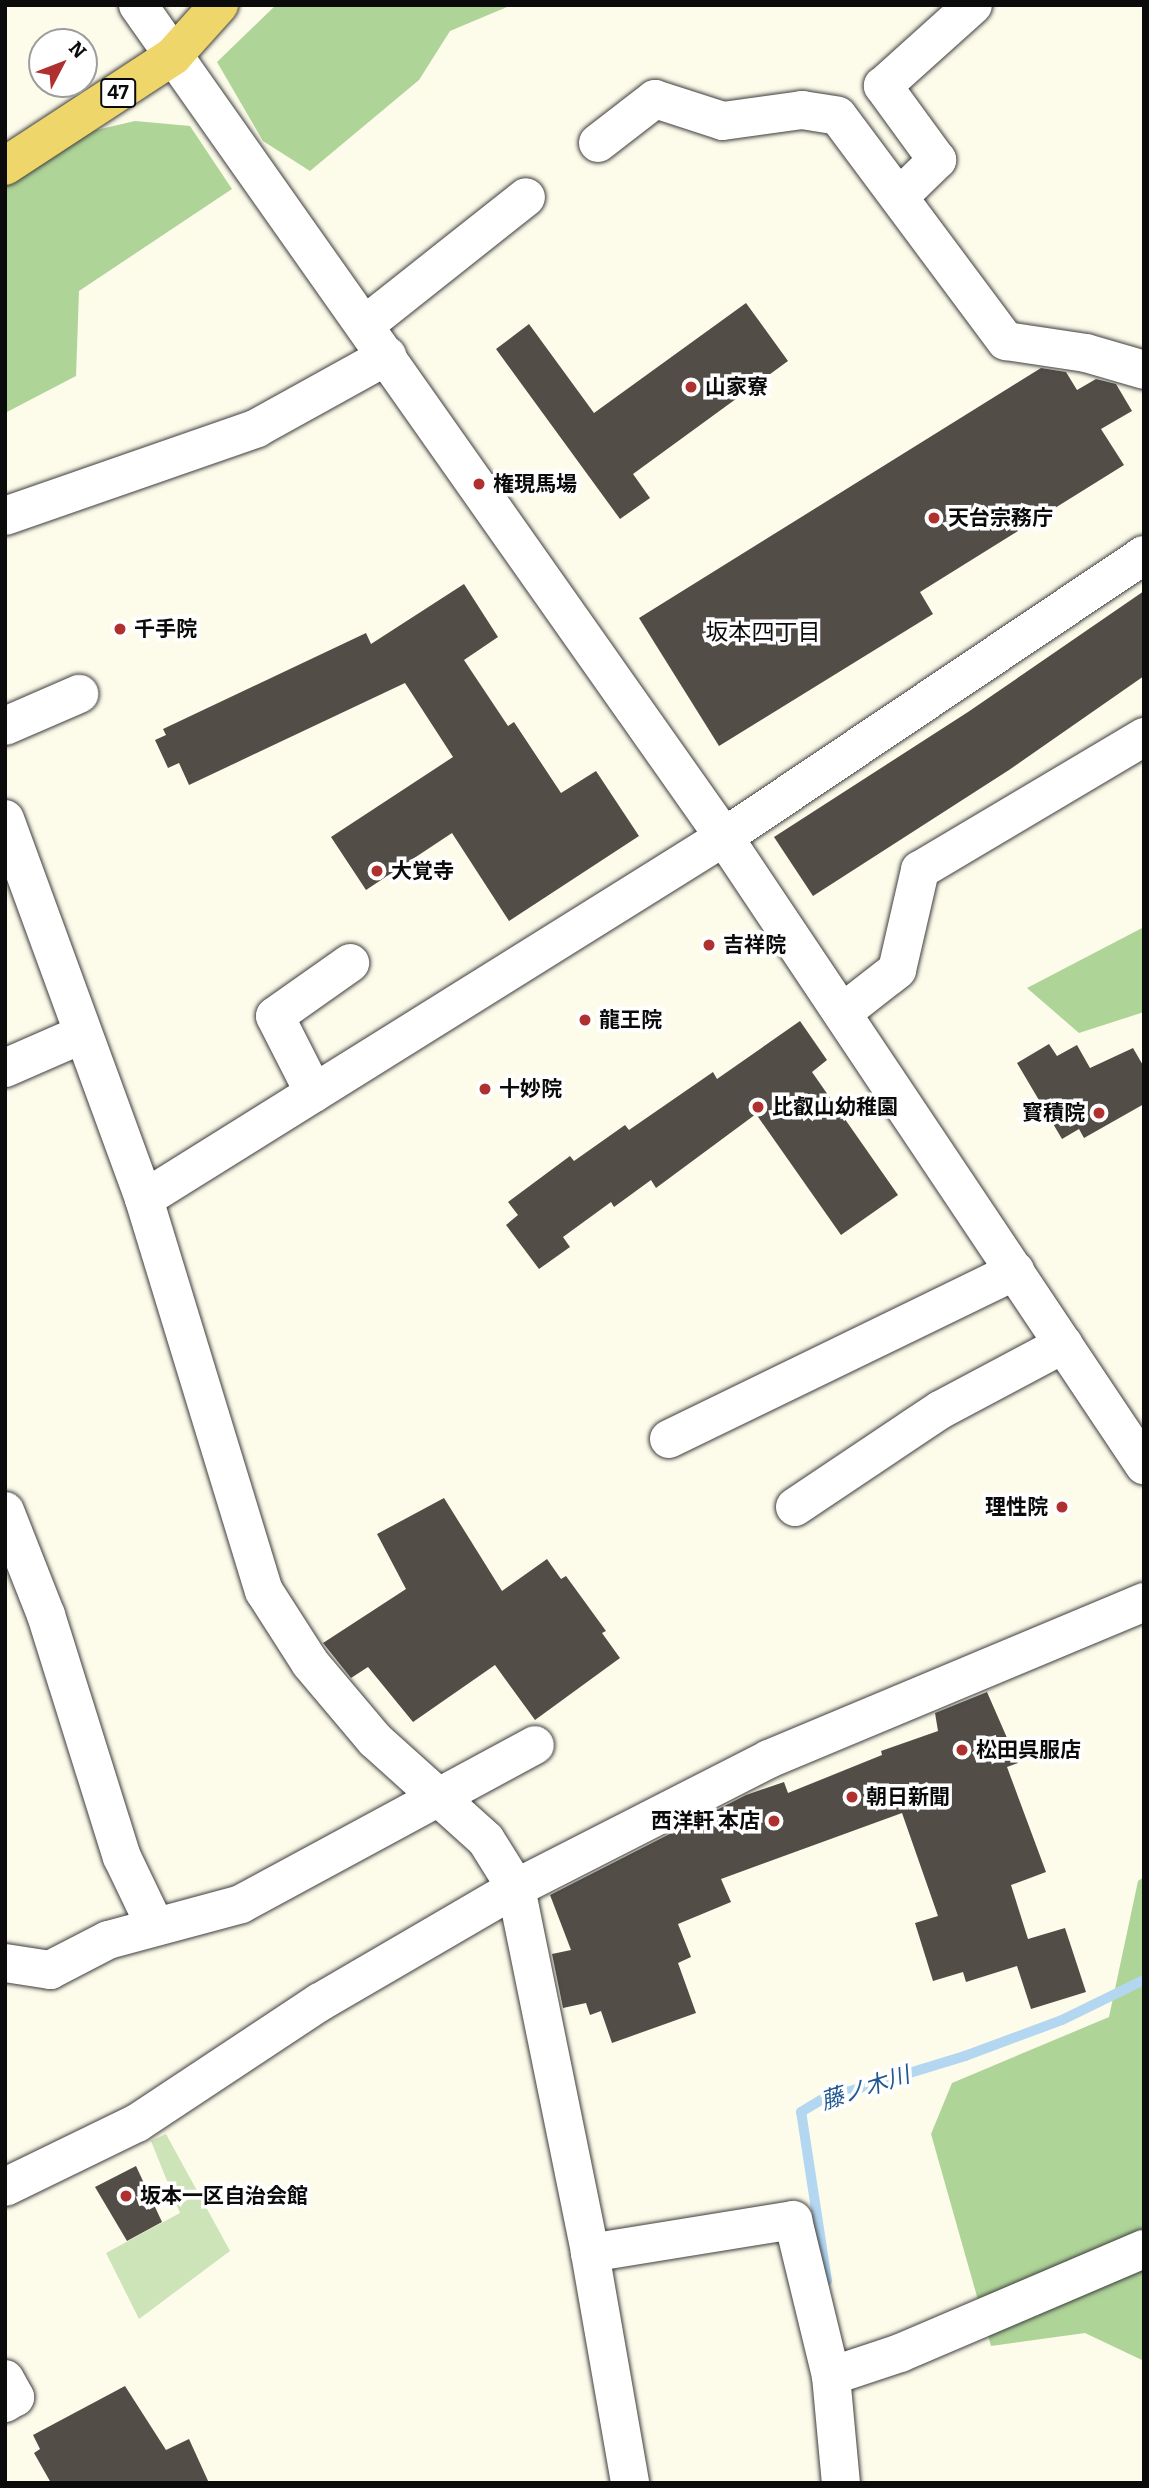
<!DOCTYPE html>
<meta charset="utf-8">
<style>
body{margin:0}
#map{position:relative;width:1149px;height:2488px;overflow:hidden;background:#fdfbea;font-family:Bitter,"Noto Sans JP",serif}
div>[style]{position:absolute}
.green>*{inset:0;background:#cce4b7}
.forest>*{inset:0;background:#afd498}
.stream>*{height:10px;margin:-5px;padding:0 5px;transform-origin:5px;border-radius:5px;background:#b3d6f1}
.building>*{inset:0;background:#534d48}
.roads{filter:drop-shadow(0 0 2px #3e3e3e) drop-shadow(0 0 2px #3e3e3e)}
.minor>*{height:38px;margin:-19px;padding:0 19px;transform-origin:19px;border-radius:19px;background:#fff}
.major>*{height:38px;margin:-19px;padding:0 19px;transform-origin:19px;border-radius:19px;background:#eed66a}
.dots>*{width:19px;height:19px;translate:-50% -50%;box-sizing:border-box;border:4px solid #fff;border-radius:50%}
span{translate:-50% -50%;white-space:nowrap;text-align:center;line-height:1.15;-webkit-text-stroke:7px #fff;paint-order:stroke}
.shield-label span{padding:2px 5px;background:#fff;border:2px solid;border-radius:5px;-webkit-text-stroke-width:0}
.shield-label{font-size:19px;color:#0b0b0b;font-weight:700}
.poi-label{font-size:21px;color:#0b0b0b;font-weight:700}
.left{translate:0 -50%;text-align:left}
.right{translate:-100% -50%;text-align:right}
.neighbourhood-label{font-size:23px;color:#0b0b0b}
.water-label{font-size:23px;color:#1f5892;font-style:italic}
.frame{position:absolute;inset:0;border:7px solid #0b0b0b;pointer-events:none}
.north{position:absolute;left:28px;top:28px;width:70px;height:70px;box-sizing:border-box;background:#fff;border:2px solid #9d9d9d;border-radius:50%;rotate:48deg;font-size:19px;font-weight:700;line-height:28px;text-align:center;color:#0b0b0b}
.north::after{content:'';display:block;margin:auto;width:24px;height:32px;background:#af312f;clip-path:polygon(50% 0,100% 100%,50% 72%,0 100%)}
</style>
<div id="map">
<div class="green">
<i style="clip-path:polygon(166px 2134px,230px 2251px,139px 2319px,106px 2253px,180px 2213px,151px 2141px)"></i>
</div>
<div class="forest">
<i style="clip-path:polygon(276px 5px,512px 5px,450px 31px,419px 80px,310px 171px,263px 141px,217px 62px)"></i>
<i style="clip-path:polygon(135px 121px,190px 126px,232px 189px,79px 291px,76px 376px,5px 413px,5px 151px)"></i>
<i style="clip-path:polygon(1144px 927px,1144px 1012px,1079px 1033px,1027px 988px)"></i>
<i style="clip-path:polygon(1144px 1877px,1144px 2361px,1085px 2333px,991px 2346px,931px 2134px,952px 2083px,1109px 2017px,1138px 1881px)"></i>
</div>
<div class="stream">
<i style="left:827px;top:2281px;width:171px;rotate:-98.7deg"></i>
<i style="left:801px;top:2112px;width:23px;rotate:-31deg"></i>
<i style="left:821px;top:2100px;width:151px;rotate:-17deg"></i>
<i style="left:965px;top:2056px;width:103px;rotate:-20.4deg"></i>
<i style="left:1062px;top:2020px;width:91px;rotate:-26deg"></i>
</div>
<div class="building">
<i style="clip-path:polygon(746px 303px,788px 361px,633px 474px,650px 498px,620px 519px,496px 349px,529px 324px,594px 413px)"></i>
<i style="clip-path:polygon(1041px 368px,1066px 372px,1077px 390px,1096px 379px,1116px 384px,1132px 411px,1101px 429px,1124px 465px,920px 592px,933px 614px,719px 746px,639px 618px)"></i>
<i style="clip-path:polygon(464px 584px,498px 637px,464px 660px,508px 726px,514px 722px,561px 793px,596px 771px,639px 836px,509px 921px,452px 833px,366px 890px,331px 837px,453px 757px,405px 683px,189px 785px,179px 763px,168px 768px,155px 740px,166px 735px,163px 729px,366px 633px,371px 644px)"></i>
<i style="clip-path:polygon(1144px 591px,1144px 676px,1009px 770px,813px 896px,774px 837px,968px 712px)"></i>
<i style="clip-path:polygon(800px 1021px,827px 1060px,812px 1072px,898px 1195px,841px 1235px,756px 1114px,656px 1188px,651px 1180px,614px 1207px,611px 1202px,563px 1237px,570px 1247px,539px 1269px,506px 1225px,518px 1215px,508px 1202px,570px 1156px,574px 1161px,625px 1125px,629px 1130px,713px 1072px,717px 1079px)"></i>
<i style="clip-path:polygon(1049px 1044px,1057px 1056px,1077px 1045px,1090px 1068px,1133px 1048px,1144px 1067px,1144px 1104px,1084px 1138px,1079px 1129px,1062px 1139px,1017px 1063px)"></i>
<i style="clip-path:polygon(444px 1498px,502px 1591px,547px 1559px,561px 1579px,566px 1576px,606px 1631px,602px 1633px,620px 1658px,535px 1720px,495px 1665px,413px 1722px,368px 1667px,351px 1678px,323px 1643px,406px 1589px,377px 1534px)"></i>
<i style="clip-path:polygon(987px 1692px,1018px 1763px,1007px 1767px,1046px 1872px,1011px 1885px,1028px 1939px,1065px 1928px,1086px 1992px,1031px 2009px,1017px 1966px,966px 1982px,963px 1972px,933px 1981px,915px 1923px,938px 1916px,902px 1813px,721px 1879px,731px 1902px,678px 1924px,691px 1957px,678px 1963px,696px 2013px,612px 2043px,601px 2011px,590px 2015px,586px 2003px,563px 2008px,552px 1954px,571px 1950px,550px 1895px,746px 1795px,784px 1782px,788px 1793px,882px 1755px,881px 1751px,938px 1731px,935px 1713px)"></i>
<i style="clip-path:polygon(136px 2166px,162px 2222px,127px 2241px,95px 2187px)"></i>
<i style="clip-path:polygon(125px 2386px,166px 2450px,189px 2439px,209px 2483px,51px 2483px,34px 2453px,40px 2449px,33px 2435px)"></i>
</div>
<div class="roads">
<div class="minor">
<i style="left:138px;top:5px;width:1018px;rotate:54.84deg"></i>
<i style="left:724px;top:837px;width:756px;rotate:56.23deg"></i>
<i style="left:598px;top:143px;width:72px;rotate:-37.7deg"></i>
<i style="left:655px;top:99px;width:71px;rotate:17.9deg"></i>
<i style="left:723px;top:121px;width:80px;rotate:-7.9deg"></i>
<i style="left:802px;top:110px;width:36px;rotate:9deg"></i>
<i style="left:838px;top:116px;width:281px;rotate:53.3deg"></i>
<i style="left:1006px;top:341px;width:81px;rotate:8.5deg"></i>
<i style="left:1086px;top:353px;width:60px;rotate:16.3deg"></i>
<i style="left:900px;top:196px;width:52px;rotate:-44.2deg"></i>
<i style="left:937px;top:160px;width:92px;rotate:-126.1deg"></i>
<i style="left:883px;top:86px;width:121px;rotate:-42deg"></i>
<i style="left:366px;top:324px;width:204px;rotate:-38.4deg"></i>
<i style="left:5px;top:516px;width:267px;rotate:-19.2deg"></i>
<i style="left:257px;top:428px;width:149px;rotate:-29deg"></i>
<i style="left:5px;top:726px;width:81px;rotate:-23.4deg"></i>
<i style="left:5px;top:819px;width:405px;rotate:69.9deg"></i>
<i style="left:144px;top:1199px;width:410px;rotate:73deg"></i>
<i style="left:264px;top:1591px;width:85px;rotate:57.4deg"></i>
<i style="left:310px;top:1663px;width:101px;rotate:49.8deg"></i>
<i style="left:375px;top:1740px;width:149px;rotate:42deg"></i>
<i style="left:486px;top:1840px;width:57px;rotate:58deg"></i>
<i style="left:516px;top:1888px;width:372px;rotate:78.5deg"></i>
<i style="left:590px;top:2253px;width:233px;rotate:80.1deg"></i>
<i style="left:842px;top:1013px;width:70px;rotate:-38deg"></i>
<i style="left:897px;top:970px;width:103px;rotate:-77deg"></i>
<i style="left:920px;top:870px;width:261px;rotate:-30.7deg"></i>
<i style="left:5px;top:1068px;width:85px;rotate:-23.6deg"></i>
<i style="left:314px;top:1093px;width:86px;rotate:-116.9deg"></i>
<i style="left:275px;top:1016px;width:92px;rotate:-35.2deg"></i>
<i style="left:144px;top:1199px;width:684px;rotate:-31.97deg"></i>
<i style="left:724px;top:837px;width:506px;rotate:-33.88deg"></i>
<i style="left:669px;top:1439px;width:385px;rotate:-25.9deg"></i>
<i style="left:795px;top:1507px;width:174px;rotate:-33.8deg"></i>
<i style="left:940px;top:1410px;width:140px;rotate:-28deg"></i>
<i style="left:5px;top:1511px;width:112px;rotate:68.5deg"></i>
<i style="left:46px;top:1615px;width:254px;rotate:72.6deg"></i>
<i style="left:122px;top:1857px;width:76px;rotate:64.4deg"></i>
<i style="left:5px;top:1963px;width:46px;rotate:8.8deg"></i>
<i style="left:50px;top:1970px;width:65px;rotate:-27.3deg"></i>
<i style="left:108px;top:1940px;width:138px;rotate:-15.1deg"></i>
<i style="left:241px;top:1904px;width:334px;rotate:-28.4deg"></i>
<i style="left:5px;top:2187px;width:147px;rotate:-25.9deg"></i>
<i style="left:137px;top:2123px;width:219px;rotate:-33.5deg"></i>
<i style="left:320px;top:2002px;width:227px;rotate:-30.2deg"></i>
<i style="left:516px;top:1888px;width:284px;rotate:-27deg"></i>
<i style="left:769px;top:1759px;width:407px;rotate:-22.7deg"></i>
<i style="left:590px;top:2253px;width:206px;rotate:-9.2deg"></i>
<i style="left:793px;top:2220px;width:161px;rotate:76.3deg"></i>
<i style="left:831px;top:2376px;width:107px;rotate:84.7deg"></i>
<i style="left:831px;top:2376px;width:73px;rotate:-18.4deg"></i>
<i style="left:900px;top:2353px;width:265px;rotate:-23.1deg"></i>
<i style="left:5px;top:2379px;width:21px;rotate:61deg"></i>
<i style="left:15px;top:2397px;width:12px;rotate:149deg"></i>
</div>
<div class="major">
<i style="left:5px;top:166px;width:201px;rotate:-33.2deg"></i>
<i style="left:173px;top:56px;width:69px;rotate:-48deg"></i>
</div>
</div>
<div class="dots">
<i style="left:691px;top:387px;background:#af312f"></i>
<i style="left:479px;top:484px;background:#af312f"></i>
<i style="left:934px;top:518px;background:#af312f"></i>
<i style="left:120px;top:629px;background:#af312f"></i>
<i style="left:377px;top:871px;background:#af312f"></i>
<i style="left:709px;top:945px;background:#af312f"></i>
<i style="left:585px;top:1020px;background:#af312f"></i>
<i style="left:485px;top:1089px;background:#af312f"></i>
<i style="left:758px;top:1107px;background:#af312f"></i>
<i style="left:1099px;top:1113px;background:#af312f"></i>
<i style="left:1062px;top:1507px;background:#af312f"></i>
<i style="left:962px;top:1750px;background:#af312f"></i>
<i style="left:852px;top:1797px;background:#af312f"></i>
<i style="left:774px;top:1821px;background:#af312f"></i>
<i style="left:126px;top:2196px;background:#af312f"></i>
</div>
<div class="shield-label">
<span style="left:118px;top:93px">47</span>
</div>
<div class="poi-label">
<span class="left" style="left:705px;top:387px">山家寮</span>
<span class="left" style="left:493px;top:484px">権現馬場</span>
<span class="left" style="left:948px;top:518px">天台宗務庁</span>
<span class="left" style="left:134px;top:629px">千手院</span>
<span class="left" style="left:391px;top:871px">大覚寺</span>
<span class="left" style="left:723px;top:945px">吉祥院</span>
<span class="left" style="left:599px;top:1020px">龍王院</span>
<span class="left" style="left:499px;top:1089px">十妙院</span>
<span class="left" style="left:772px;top:1107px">比叡山幼稚園</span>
<span class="right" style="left:1085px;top:1113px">寳積院</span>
<span class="right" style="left:1048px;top:1507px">理性院</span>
<span class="left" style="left:976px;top:1750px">松田呉服店</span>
<span class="left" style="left:866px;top:1797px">朝日新聞</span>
<span class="right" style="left:760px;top:1821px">西洋軒 本店</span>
<span class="left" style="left:140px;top:2196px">坂本一区自治会館</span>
</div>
<div class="neighbourhood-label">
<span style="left:763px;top:632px">坂本四丁目</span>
</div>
<div class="water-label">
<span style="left:865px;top:2088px;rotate:-18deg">藤ノ木川</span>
</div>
<div class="frame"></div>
<div class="north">N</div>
</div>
